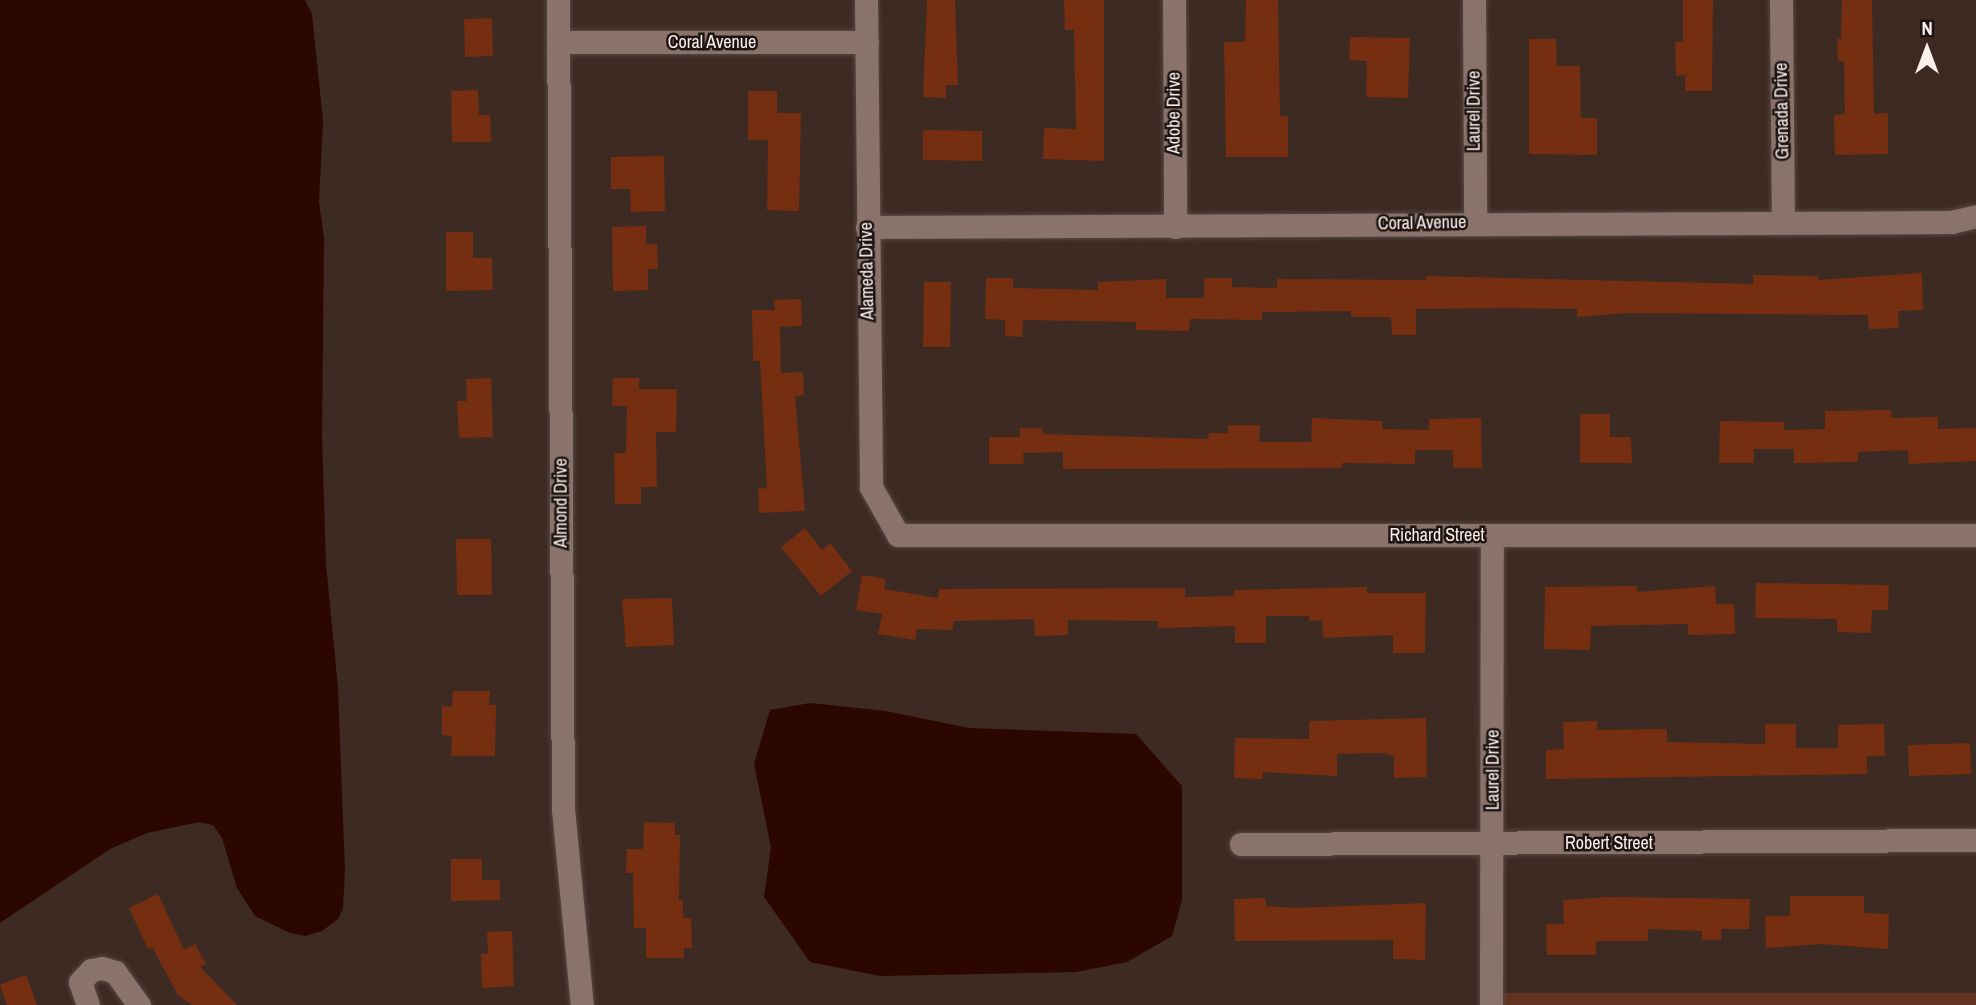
<!DOCTYPE html>
<style>
body{margin:0}
#map{position:relative;width:1976px;height:1005px;overflow:hidden;background:#3d2a23;font-family:"Archivo Narrow",sans-serif}
div>[style]{position:absolute}
.green>*{inset:0;background:#623322}
.water>*{inset:0;background:#2c0700}
.building>*{inset:0;background:#762e10}
.roads{filter:drop-shadow(0 0 2px #574742) drop-shadow(0 0 2px #574742)}
.minor>*{height:23px;margin:-11.5px;padding:0 11.5px;transform-origin:11.5px;border-radius:11.5px;background:#89736b}
span{translate:-50% -50%;white-space:nowrap;text-align:center;line-height:1.15;-webkit-text-stroke:5px #1e1512;paint-order:stroke}
.street-label{font-size:18px;color:#fdefeb}
.north{position:absolute;left:1892px;top:14px;width:70px;height:70px;-webkit-text-stroke:5px #1e1512;paint-order:stroke;rotate:0deg;font-size:19px;font-weight:700;line-height:28px;text-align:center;color:#fdefeb}
.north::after{content:'';display:block;margin:auto;width:24px;height:32px;background:#fdefeb;clip-path:polygon(50% 0,100% 100%,50% 72%,0 100%)}
</style>
<div id="map">
<div class="green">
<i style="clip-path:polygon(1492px 993px,1976px 993px,1976px 1005px,1492px 1005px)"></i>
</div>
<div class="water">
<i style="clip-path:polygon(0 0,305px 0,312px 14px,323px 121px,319px 202px,324px 238px,322px 437px,326px 564px,338px 688px,345px 871px,343px 908px,338px 919px,322px 931px,305px 936px,290px 933px,255px 916px,237px 888px,222px 838px,213px 825px,199px 822px,147px 833px,110px 849px,0 923px)"></i>
<i style="clip-path:polygon(810px 703px,886px 711px,969px 728px,1136px 734px,1182px 786px,1182px 900px,1172px 936px,1127px 962px,1076px 972px,880px 976px,810px 962px,764px 897px,771px 847px,754px 764px,770px 710px)"></i>
</div>
<div class="building">
<i style="clip-path:polygon(927px 0,955px 0,958px 85px,946px 85px,946px 98px,923px 97px)"></i>
<i style="clip-path:polygon(1064px 0,1104px 0,1104px 161px,1043px 159px,1044px 128px,1076px 129px,1074px 30px,1065px 30px)"></i>
<i style="clip-path:polygon(1246px 0,1278px 0,1280px 116px,1288px 116px,1288px 157px,1226px 157px,1224px 42px,1245px 42px)"></i>
<i style="clip-path:polygon(1683px 0,1713px 0,1712px 91px,1685px 91px,1685px 75px,1676px 76px,1675px 42px,1683px 41px)"></i>
<i style="clip-path:polygon(1842px 0,1872px 0,1874px 114px,1888px 113px,1888px 154px,1835px 155px,1834px 115px,1845px 114px,1844px 61px,1838px 61px,1837px 39px,1841px 39px)"></i>
<i style="clip-path:polygon(492px 18px,493px 56px,465px 57px,464px 19px)"></i>
<i style="clip-path:polygon(1350px 37px,1410px 38px,1408px 98px,1366px 97px,1367px 61px,1349px 60px)"></i>
<i style="clip-path:polygon(1529px 39px,1556px 39px,1557px 66px,1580px 66px,1581px 118px,1597px 118px,1597px 155px,1529px 154px)"></i>
<i style="clip-path:polygon(478px 90px,479px 115px,490px 115px,491px 142px,452px 142px,451px 91px)"></i>
<i style="clip-path:polygon(748px 91px,777px 91px,777px 113px,801px 113px,799px 211px,767px 210px,768px 140px,748px 140px)"></i>
<i style="clip-path:polygon(923px 130px,982px 131px,982px 161px,923px 160px)"></i>
<i style="clip-path:polygon(664px 156px,665px 211px,631px 212px,630px 189px,611px 189px,611px 157px)"></i>
<i style="clip-path:polygon(646px 226px,646px 244px,657px 244px,658px 269px,648px 269px,648px 290px,613px 291px,612px 227px)"></i>
<i style="clip-path:polygon(446px 232px,473px 232px,473px 258px,492px 258px,493px 290px,446px 291px)"></i>
<i style="clip-path:polygon(1922px 273px,1923px 310px,1898px 311px,1899px 328px,1869px 329px,1868px 315px,1629px 313px,1577px 317px,1577px 309px,1506px 308px,1416px 309px,1416px 335px,1392px 335px,1391px 317px,1351px 317px,1351px 311px,1262px 312px,1262px 320px,1190px 319px,1189px 331px,1136px 330px,1136px 322px,1023px 320px,1022px 337px,1005px 336px,1005px 320px,985px 319px,986px 278px,1013px 278px,1013px 288px,1098px 290px,1098px 282px,1166px 279px,1166px 298px,1204px 298px,1204px 278px,1232px 278px,1232px 287px,1277px 288px,1277px 279px,1426px 280px,1426px 276px,1753px 284px,1753px 275px,1818px 276px,1818px 280px)"></i>
<i style="clip-path:polygon(924px 282px,951px 282px,950px 347px,923px 347px)"></i>
<i style="clip-path:polygon(801px 299px,802px 326px,780px 327px,781px 373px,803px 372px,804px 395px,795px 396px,805px 511px,759px 513px,758px 489px,767px 488px,760px 361px,753px 361px,752px 310px,775px 310px,774px 300px)"></i>
<i style="clip-path:polygon(491px 378px,493px 437px,459px 438px,457px 401px,467px 401px,466px 379px)"></i>
<i style="clip-path:polygon(613px 378px,639px 378px,639px 389px,677px 389px,676px 432px,656px 432px,657px 487px,641px 487px,641px 504px,615px 504px,614px 453px,626px 453px,627px 406px,612px 406px)"></i>
<i style="clip-path:polygon(1891px 410px,1891px 418px,1938px 417px,1938px 429px,1976px 428px,1976px 461px,1909px 464px,1908px 450px,1858px 452px,1858px 462px,1794px 463px,1794px 449px,1754px 449px,1754px 463px,1719px 463px,1720px 421px,1784px 422px,1784px 430px,1825px 429px,1825px 411px)"></i>
<i style="clip-path:polygon(1580px 414px,1610px 414px,1610px 437px,1631px 437px,1632px 463px,1580px 463px)"></i>
<i style="clip-path:polygon(1312px 418px,1382px 421px,1382px 429px,1429px 430px,1429px 419px,1481px 418px,1482px 468px,1453px 468px,1453px 450px,1415px 450px,1415px 464px,1342px 463px,1342px 468px,1063px 469px,1063px 452px,1023px 453px,1024px 464px,989px 464px,989px 437px,1020px 437px,1020px 428px,1042px 428px,1043px 434px,1208px 439px,1209px 433px,1228px 433px,1228px 425px,1260px 425px,1259px 442px,1311px 442px)"></i>
<i style="clip-path:polygon(805px 528px,822px 550px,830px 543px,852px 571px,821px 596px,781px 547px)"></i>
<i style="clip-path:polygon(456px 539px,491px 539px,492px 595px,457px 595px)"></i>
<i style="clip-path:polygon(862px 575px,886px 579px,884px 589px,938px 598px,939px 589px,1185px 588px,1185px 597px,1234px 596px,1234px 590px,1367px 587px,1367px 593px,1426px 593px,1425px 653px,1393px 653px,1393px 635px,1323px 638px,1322px 620px,1309px 621px,1309px 616px,1266px 616px,1266px 643px,1235px 643px,1235px 626px,1158px 628px,1158px 621px,1068px 620px,1068px 635px,1035px 636px,1034px 619px,953px 621px,953px 630px,917px 629px,915px 640px,878px 634px,882px 614px,856px 610px)"></i>
<i style="clip-path:polygon(1756px 583px,1889px 585px,1888px 610px,1872px 610px,1871px 633px,1837px 632px,1837px 619px,1755px 618px)"></i>
<i style="clip-path:polygon(1637px 586px,1637px 592px,1715px 586px,1716px 604px,1734px 604px,1735px 634px,1688px 635px,1688px 624px,1591px 626px,1590px 650px,1544px 649px,1545px 587px)"></i>
<i style="clip-path:polygon(672px 598px,674px 645px,626px 647px,622px 599px)"></i>
<i style="clip-path:polygon(453px 691px,490px 691px,489px 705px,496px 705px,495px 756px,451px 756px,452px 736px,442px 735px,442px 706px,452px 707px)"></i>
<i style="clip-path:polygon(1426px 718px,1427px 777px,1394px 778px,1394px 756px,1384px 753px,1337px 754px,1337px 776px,1263px 772px,1263px 779px,1234px 778px,1235px 738px,1309px 739px,1309px 721px)"></i>
<i style="clip-path:polygon(1597px 721px,1597px 730px,1667px 729px,1667px 742px,1765px 744px,1765px 724px,1796px 724px,1796px 748px,1838px 748px,1838px 725px,1884px 724px,1885px 756px,1867px 756px,1867px 774px,1546px 779px,1546px 750px,1564px 749px,1563px 722px)"></i>
<i style="clip-path:polygon(1970px 743px,1971px 774px,1909px 776px,1908px 745px)"></i>
<i style="clip-path:polygon(644px 822px,675px 823px,675px 835px,680px 835px,679px 900px,683px 900px,683px 918px,691px 918px,692px 948px,684px 948px,684px 958px,646px 958px,646px 928px,634px 928px,633px 873px,626px 873px,627px 849px,643px 849px)"></i>
<i style="clip-path:polygon(451px 859px,482px 859px,482px 880px,500px 880px,500px 900px,451px 901px)"></i>
<i style="clip-path:polygon(158px 894px,184px 950px,195px 944px,206px 964px,200px 967px,237px 1005px,192px 1005px,178px 995px,152px 947px,148px 949px,129px 908px)"></i>
<i style="clip-path:polygon(1790px 896px,1864px 896px,1864px 913px,1889px 914px,1888px 949px,1821px 944px,1766px 948px,1765px 916px,1790px 916px)"></i>
<i style="clip-path:polygon(1609px 897px,1750px 899px,1749px 929px,1721px 929px,1721px 940px,1702px 940px,1702px 931px,1648px 929px,1648px 941px,1596px 941px,1596px 955px,1547px 955px,1546px 924px,1564px 924px,1563px 900px)"></i>
<i style="clip-path:polygon(1265px 898px,1266px 906px,1296px 908px,1426px 903px,1425px 960px,1393px 959px,1393px 940px,1235px 941px,1234px 899px)"></i>
<i style="clip-path:polygon(512px 931px,514px 986px,482px 988px,481px 954px,488px 954px,487px 932px)"></i>
<i style="clip-path:polygon(26px 975px,37px 1005px,7px 1005px,0 985px)"></i>
</div>
<div class="roads">
<div class="minor">
<i style="left:558px;top:0;width:809px;rotate:89.65deg"></i>
<i style="left:563px;top:809px;width:197px;rotate:84.5deg"></i>
<i style="left:866px;top:0;width:487px;rotate:89.4deg"></i>
<i style="left:871px;top:487px;width:55px;rotate:60.6deg"></i>
<i style="left:898px;top:535px;width:1078px"></i>
<i style="left:1174px;top:0;width:227px;rotate:89.7deg"></i>
<i style="left:1474px;top:0;width:222px;rotate:89.7deg"></i>
<i style="left:1781px;top:0;width:222px;rotate:89.5deg"></i>
<i style="left:558px;top:42px;width:309px"></i>
<i style="left:867px;top:227px;width:1084px;rotate:-0.26deg"></i>
<i style="left:1951px;top:222px;width:26px;rotate:-13deg"></i>
<i style="left:1241px;top:844px;width:735px;rotate:-0.31deg"></i>
<i style="left:88px;top:1005px;width:24px;rotate:-109deg"></i>
<i style="left:80px;top:982px;width:16px;rotate:-47deg"></i>
<i style="left:91px;top:970px;width:11px;rotate:-10deg"></i>
<i style="left:102px;top:968px;width:14px;rotate:17deg"></i>
<i style="left:115px;top:972px;width:41px;rotate:54deg"></i>
<i style="left:1491px;top:1005px;width:470px;rotate:-89.9deg"></i>
</div>
</div>
<div class="street-label">
<span style="left:712px;top:42px">Coral Avenue</span>
<span style="left:1474px;top:111px;rotate:-90deg">Laurel Drive</span>
<span style="left:1782px;top:111px;rotate:-91deg">Grenada Drive</span>
<span style="left:1174px;top:113px;rotate:-90deg">Adobe Drive</span>
<span style="left:1422px;top:223px;rotate:-1deg">Coral Avenue</span>
<span style="left:867px;top:271px;rotate:-91deg">Alameda Drive</span>
<span style="left:561px;top:503px;rotate:-90deg">Almond Drive</span>
<span style="left:1437px;top:535px">Richard Street</span>
<span style="left:1493px;top:770px;rotate:-90deg">Laurel Drive</span>
<span style="left:1609px;top:843px">Robert Street</span>
</div>
<div class="north">N</div>
</div>
